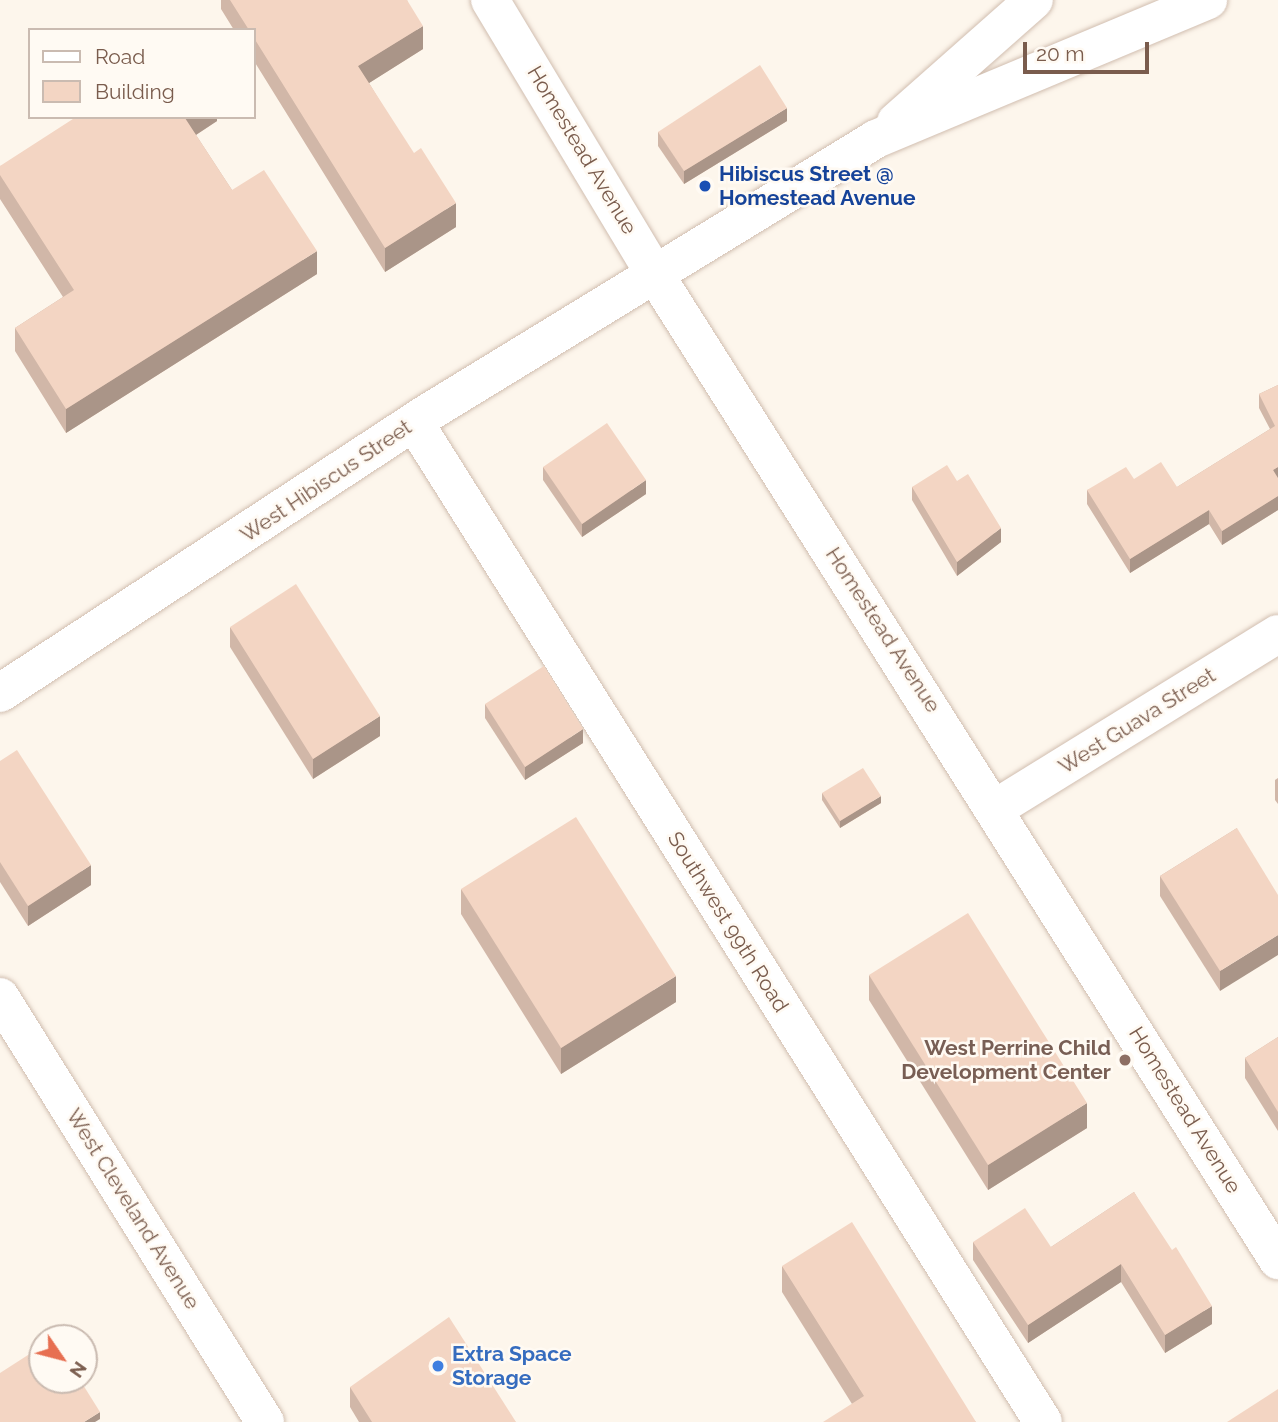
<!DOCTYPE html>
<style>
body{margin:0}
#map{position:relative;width:1278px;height:1422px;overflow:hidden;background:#fdf6ec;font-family:Raleway,sans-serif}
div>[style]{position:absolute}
.roads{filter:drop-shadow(0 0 2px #d1beb0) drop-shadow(0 0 2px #d1beb0)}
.minor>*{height:38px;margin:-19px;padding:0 19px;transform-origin:19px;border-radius:19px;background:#fff}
.tertiary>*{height:38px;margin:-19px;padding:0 19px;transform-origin:19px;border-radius:19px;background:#fff}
.wall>*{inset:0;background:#d1b7a8}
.shaded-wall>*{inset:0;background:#aa9588}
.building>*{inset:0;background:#f3d5c3}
.dots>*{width:19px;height:19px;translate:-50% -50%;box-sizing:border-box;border:4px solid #fffaf3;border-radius:50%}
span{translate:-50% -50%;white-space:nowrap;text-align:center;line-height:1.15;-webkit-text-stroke:5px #fffaf3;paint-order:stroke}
.street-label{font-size:21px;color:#7a5c4d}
.transit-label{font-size:21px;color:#164399;font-weight:700}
.left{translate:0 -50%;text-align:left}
.education-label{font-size:21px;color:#785e54;font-weight:700}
.right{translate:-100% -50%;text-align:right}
.shop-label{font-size:21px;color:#366cbe;font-weight:700}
.legend{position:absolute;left:28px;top:28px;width:228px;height:91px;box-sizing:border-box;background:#fffaf3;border:2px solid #cabbb1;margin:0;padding:9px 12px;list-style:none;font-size:21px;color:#7a5c4d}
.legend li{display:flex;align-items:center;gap:14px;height:35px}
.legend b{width:35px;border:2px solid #cabbb1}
.north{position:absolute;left:28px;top:1324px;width:70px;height:70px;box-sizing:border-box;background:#fffaf3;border:2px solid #cabbb1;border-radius:50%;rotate:125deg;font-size:19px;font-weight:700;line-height:28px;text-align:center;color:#7a5c4d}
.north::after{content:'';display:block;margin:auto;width:24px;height:32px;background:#e76f51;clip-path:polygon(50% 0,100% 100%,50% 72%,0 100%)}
.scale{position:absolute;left:1023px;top:42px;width:126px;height:32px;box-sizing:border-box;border:4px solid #7a5c4d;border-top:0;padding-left:9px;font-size:21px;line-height:24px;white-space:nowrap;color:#7a5c4d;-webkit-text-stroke:5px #fffaf3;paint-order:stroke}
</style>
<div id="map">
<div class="roads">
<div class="minor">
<i style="left:414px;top:422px;width:1181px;rotate:57.83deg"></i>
<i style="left:996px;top:808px;width:331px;rotate:-31.7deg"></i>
<i style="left:0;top:997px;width:501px;rotate:58.06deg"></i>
</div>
<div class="tertiary">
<i style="left:490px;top:0;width:318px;rotate:59deg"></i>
<i style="left:654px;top:273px;width:1168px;rotate:57.7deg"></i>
<i style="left:896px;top:122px;width:184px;rotate:-41.5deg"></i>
<i style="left:0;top:693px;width:509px;rotate:-33.22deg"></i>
<i style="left:426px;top:414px;width:527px;rotate:-31.43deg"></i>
<i style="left:876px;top:139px;width:360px;rotate:-22.7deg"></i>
</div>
</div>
<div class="wall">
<i style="clip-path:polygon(221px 0,407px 0,423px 49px,369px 83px,456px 227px,385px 272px,254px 61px,254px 30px,234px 30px,221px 9px)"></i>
<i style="clip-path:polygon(217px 117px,217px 121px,196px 135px,232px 190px,317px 274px,66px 433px,15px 351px,15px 328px,63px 297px,0 199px,0 166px)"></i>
<i style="clip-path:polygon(787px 121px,684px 184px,658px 146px,658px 132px)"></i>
<i style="clip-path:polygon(1278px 385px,1278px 510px,1222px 545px,1209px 524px,1130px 573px,1087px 504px,1087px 490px,1134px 479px,1177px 487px,1270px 429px,1259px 408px,1259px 394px)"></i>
<i style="clip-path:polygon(543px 467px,646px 494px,582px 537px,543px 480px)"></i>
<i style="clip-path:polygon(957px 481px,1001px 542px,957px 576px,912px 500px,912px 487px)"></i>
<i style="clip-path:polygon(230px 627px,380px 736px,313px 779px,230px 647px)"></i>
<i style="clip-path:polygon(485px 704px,583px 743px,525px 780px,485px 718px)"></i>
<i style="clip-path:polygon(0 761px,91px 885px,28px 926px,0 882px)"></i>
<i style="clip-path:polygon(1278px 778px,1278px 804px,1275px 800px,1275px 780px)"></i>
<i style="clip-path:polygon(822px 793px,881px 803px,840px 828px,822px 800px)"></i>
<i style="clip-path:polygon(1237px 828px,1220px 991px,1160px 896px,1160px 876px)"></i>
<i style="clip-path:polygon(461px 889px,676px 1002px,561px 1074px,461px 914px)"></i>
<i style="clip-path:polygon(869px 975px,1087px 1128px,988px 1190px,869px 1000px)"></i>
<i style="clip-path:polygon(1278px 1037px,1278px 1131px,1245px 1078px,1245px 1058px)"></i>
<i style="clip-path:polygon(1134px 1192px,1212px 1324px,1165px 1353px,1121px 1282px,1028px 1343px,973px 1260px,973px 1242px,1051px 1247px)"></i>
<i style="clip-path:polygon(782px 1266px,976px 1422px,852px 1404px,782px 1292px)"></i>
<i style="clip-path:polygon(350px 1387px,516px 1422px,359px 1422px,350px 1407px)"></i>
</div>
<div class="shaded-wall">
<i style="clip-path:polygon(423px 26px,423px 49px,358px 90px,358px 66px)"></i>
<i style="clip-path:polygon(787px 108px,787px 121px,684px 184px,684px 171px)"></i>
<i style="clip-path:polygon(187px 117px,217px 117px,217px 121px,185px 142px,185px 118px)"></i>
<i style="clip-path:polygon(456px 203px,456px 227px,385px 272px,385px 248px)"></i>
<i style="clip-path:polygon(317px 251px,317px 274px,66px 433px,66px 409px)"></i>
<i style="clip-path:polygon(1278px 467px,1278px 481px,1273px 470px)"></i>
<i style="clip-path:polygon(646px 480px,646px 494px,582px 537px,582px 524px)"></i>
<i style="clip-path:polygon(1278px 496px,1278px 510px,1222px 545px,1222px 531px)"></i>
<i style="clip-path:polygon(1209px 510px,1209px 524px,1130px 573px,1130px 559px)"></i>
<i style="clip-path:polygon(1001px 528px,1001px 542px,957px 576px,957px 562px)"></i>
<i style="clip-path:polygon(380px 716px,380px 736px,313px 779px,313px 759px)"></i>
<i style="clip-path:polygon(583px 729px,583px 743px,525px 780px,525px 767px)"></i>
<i style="clip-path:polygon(881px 796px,881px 803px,840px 828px,840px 821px)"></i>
<i style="clip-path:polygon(91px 865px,91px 885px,28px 926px,28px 906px)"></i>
<i style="clip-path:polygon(1278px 935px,1278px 955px,1220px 991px,1220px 971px)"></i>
<i style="clip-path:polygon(676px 976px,676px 1002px,561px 1074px,561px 1048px)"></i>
<i style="clip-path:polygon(1087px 1103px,1087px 1128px,988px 1190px,988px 1165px)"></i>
<i style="clip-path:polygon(1121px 1264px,1121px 1282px,1028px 1343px,1028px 1325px)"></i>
<i style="clip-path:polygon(1212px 1306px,1212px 1324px,1165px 1353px,1165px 1335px)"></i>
<i style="clip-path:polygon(100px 1412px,100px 1419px,95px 1422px,84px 1422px)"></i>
</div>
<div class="building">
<i style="clip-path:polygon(230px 0,407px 0,423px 26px,358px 66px,414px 153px,421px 148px,456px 203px,385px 248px,254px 38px,254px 30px,249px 30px)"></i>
<i style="clip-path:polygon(760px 65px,787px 108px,684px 171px,658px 132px)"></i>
<i style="clip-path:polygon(76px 117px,187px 117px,185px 118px,232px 190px,264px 170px,317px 251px,66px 409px,15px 328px,74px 290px,0 175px,0 166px)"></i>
<i style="clip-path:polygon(1278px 385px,1278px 467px,1273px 470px,1278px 478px,1278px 496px,1222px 531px,1209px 510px,1130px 559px,1087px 490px,1126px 467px,1134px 479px,1161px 462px,1177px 487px,1275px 426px,1259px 394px)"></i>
<i style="clip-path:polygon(607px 423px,646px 480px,582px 524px,543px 467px)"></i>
<i style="clip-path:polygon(947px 465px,957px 481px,968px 474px,1001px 528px,957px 562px,912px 487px)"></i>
<i style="clip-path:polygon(296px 584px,380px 716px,313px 759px,230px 627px)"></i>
<i style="clip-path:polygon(544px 666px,583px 729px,525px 767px,485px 704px)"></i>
<i style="clip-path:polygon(17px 750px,91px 865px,28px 906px,0 862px,0 761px)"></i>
<i style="clip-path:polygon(863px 768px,881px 796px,840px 821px,822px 793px)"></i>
<i style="clip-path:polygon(576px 817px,676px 976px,561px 1048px,461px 889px)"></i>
<i style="clip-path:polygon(1237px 828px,1278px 895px,1278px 935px,1220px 971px,1160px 876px)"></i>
<i style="clip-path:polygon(968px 913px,1087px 1103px,988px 1165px,869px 975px)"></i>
<i style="clip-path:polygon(1278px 1037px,1278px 1112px,1245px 1058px)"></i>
<i style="clip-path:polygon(1134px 1192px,1172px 1250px,1176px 1247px,1212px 1306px,1165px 1335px,1121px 1264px,1028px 1325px,973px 1242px,1025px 1208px,1051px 1247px)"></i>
<i style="clip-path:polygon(852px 1222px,976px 1422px,823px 1422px,864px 1396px,782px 1266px)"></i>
<i style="clip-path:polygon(449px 1317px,516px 1422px,372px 1422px,350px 1387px)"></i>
<i style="clip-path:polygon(42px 1346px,42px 1380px,80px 1380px,100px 1412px,84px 1422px,0 1422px,0 1373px)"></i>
<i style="clip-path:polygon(1278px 1389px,1278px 1422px,1227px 1422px)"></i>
</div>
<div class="dots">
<i style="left:705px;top:186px;background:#1a4fb4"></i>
<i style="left:1125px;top:1060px;background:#8d6e63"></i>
<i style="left:438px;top:1366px;background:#3f7fe0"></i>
</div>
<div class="street-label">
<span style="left:582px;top:150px;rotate:59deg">Homestead Avenue</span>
<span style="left:326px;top:481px;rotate:-34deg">West Hibiscus Street</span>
<span style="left:883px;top:630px;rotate:57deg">Homestead Avenue</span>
<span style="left:1137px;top:721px;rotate:-32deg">West Guava Street</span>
<span style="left:728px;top:922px;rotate:58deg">Southwest 99th Road</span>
<span style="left:1185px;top:1110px;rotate:58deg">Homestead Avenue</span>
<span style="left:133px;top:1209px;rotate:58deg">West Cleveland Avenue</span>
</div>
<div class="transit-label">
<span class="left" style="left:719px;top:186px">Hibiscus Street @<br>Homestead Avenue</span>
</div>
<div class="education-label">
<span class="right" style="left:1111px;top:1060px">West Perrine Child<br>Development Center</span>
</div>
<div class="shop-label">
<span class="left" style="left:452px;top:1366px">Extra Space<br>Storage</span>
</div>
<ul class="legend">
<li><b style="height:9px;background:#fff"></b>Road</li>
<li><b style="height:19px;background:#f3d5c3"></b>Building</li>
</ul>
<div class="north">N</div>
<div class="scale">20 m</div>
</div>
